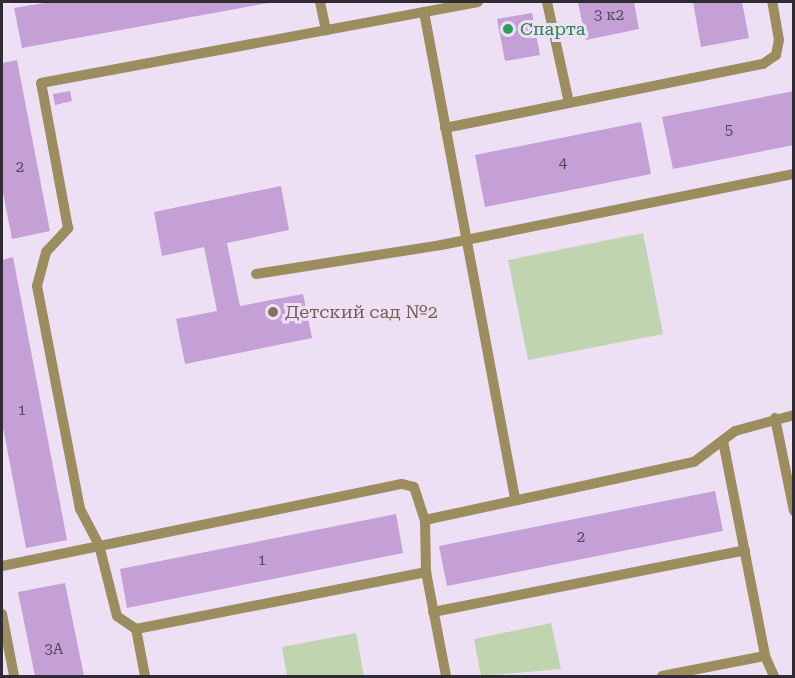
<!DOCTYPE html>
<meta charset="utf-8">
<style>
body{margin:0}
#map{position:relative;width:795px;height:678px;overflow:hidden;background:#ede0f4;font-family:"Roboto Serif",serif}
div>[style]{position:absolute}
.green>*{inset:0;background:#bfd4af}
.building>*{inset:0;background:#c4a0d6}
.lane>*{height:10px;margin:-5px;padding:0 5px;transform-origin:5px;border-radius:5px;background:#9c8d5f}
.dots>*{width:16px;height:16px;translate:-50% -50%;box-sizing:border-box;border:3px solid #ede0f4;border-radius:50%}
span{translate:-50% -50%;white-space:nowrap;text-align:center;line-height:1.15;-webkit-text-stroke:6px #ede0f4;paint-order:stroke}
.number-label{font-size:15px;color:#55485b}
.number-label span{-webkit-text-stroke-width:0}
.leisure-label{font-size:18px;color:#27864d}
.left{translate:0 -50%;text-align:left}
.education-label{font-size:18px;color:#785e54}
.frame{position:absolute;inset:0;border:3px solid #302b32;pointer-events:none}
</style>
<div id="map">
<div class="green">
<i style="clip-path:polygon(643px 233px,663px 334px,528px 360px,508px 260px)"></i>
<i style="clip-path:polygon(551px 623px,561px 669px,481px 676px,474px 639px)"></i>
<i style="clip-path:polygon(356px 633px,364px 676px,287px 676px,282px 647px)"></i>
</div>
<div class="building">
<i style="clip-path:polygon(50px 2px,267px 2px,268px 3px,22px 48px,14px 8px)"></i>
<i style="clip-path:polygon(585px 2px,634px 2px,639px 29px,586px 40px,578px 3px)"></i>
<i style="clip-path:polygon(693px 2px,742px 2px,749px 38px,701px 47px)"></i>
<i style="clip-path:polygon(532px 13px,540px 55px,505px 61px,497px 19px)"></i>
<i style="clip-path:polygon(17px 60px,50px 231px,12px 239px,2px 188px,2px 63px)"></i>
<i style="clip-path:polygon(70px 91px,72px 101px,55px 105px,53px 94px)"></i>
<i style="clip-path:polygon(794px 91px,794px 145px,673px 169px,662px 117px)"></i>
<i style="clip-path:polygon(641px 122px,651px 174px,485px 207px,475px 155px)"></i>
<i style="clip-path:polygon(281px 186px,289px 230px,227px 243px,240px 306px,303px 294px,312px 338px,185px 364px,176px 319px,217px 311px,204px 247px,162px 256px,154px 212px)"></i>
<i style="clip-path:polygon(13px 257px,67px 540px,26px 548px,2px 422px,2px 260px)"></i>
<i style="clip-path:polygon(715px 491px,723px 531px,447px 586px,439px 546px)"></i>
<i style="clip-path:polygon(396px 514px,403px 553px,127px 608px,120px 569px)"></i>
<i style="clip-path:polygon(65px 583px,84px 676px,35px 676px,18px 592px)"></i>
</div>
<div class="lane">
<i style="left:320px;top:2px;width:29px;rotate:78deg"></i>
<i style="left:547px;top:2px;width:103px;rotate:77.7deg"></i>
<i style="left:424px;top:12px;width:55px;rotate:-10.5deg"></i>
<i style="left:445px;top:128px;width:324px;rotate:-11.4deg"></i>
<i style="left:763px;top:64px;width:16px;rotate:-35deg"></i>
<i style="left:776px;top:55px;width:15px;rotate:-79deg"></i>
<i style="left:779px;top:40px;width:39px;rotate:-100deg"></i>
<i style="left:256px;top:274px;width:187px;rotate:-8.9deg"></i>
<i style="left:441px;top:245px;width:360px;rotate:-11.4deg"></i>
<i style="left:775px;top:418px;width:95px;rotate:78.5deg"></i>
<i style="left:723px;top:441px;width:219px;rotate:78.9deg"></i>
<i style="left:765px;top:656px;width:22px;rotate:66deg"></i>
<i style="left:425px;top:520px;width:275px;rotate:-12.2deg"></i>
<i style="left:694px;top:462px;width:51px;rotate:-37.1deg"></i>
<i style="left:735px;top:431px;width:61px;rotate:-15.2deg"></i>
<i style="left:2px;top:566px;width:408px;rotate:-11.6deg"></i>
<i style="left:402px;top:484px;width:12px;rotate:14deg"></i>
<i style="left:414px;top:487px;width:35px;rotate:72deg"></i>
<i style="left:425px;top:520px;width:52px;rotate:88.9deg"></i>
<i style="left:426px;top:572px;width:106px;rotate:79.1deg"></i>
<i style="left:433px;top:612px;width:318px;rotate:-11.2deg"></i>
<i style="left:2px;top:614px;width:63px;rotate:79deg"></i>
<i style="left:136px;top:629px;width:296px;rotate:-11.1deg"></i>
<i style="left:145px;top:676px;width:48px;rotate:-100.8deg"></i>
<i style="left:136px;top:629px;width:23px;rotate:-146deg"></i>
<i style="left:117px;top:616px;width:73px;rotate:-104.2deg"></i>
<i style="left:99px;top:545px;width:41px;rotate:-117.8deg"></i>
<i style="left:80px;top:509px;width:227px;rotate:-100.9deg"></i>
<i style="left:37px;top:286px;width:35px;rotate:-75deg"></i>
<i style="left:46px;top:252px;width:33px;rotate:-47deg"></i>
<i style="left:68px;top:228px;width:147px;rotate:-100.5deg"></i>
<i style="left:41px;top:83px;width:390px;rotate:-10.5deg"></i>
<i style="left:424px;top:12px;width:496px;rotate:79.4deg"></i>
<i style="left:662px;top:676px;width:105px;rotate:-11deg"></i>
</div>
<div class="dots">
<i style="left:508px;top:29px;background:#2e9e5b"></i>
<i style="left:273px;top:312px;background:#8d6e63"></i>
</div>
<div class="number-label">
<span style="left:609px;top:16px">3 к2</span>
<span style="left:729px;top:131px">5</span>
<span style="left:563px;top:164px">4</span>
<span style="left:20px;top:168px">2</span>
<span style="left:22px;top:411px">1</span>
<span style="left:581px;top:538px">2</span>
<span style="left:262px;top:561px">1</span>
<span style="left:54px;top:650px">3А</span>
</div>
<div class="leisure-label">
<span class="left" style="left:520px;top:29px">Спарта</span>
</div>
<div class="education-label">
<span class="left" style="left:285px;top:312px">Детский сад №2</span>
</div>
<div class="frame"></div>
</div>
